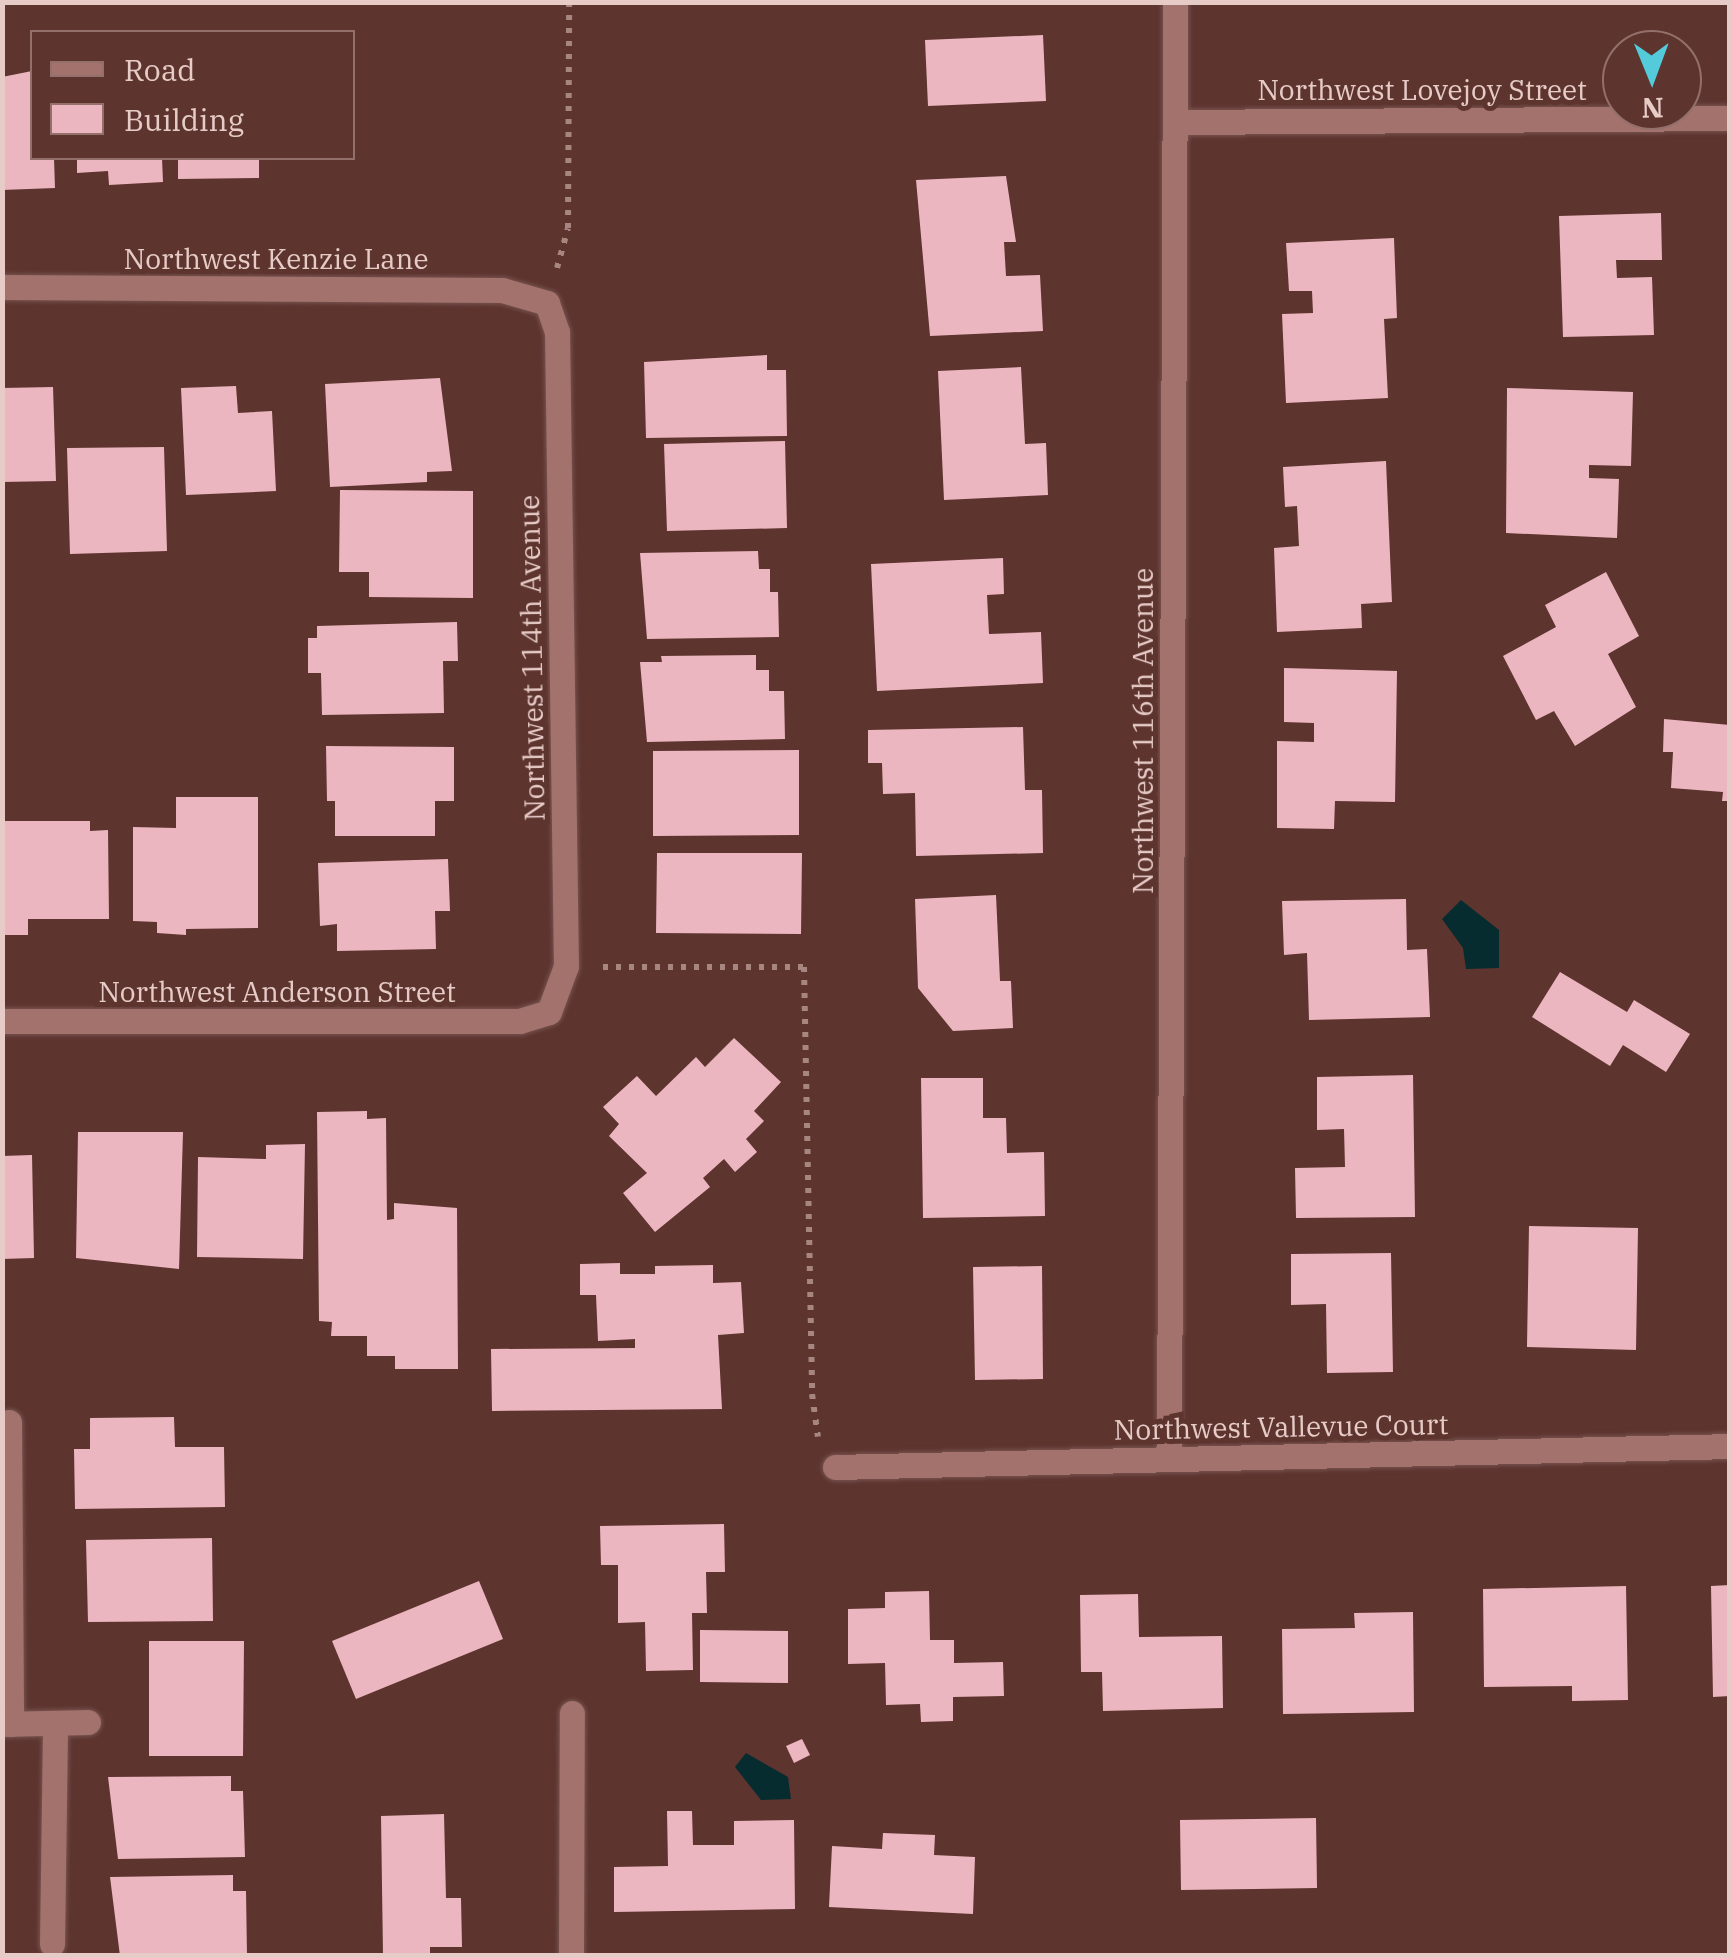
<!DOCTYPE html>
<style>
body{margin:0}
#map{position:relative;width:1732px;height:1958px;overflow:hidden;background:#5e342f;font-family:"IBM Plex Serif",serif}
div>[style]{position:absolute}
.water>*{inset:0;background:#072c30}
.building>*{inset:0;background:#ecb6c0}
.path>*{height:6px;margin-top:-3px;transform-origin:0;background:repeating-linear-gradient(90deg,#a78581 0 5px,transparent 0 13px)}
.roads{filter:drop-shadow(0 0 2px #76534f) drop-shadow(0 0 2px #76534f)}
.minor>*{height:25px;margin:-12.5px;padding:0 12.5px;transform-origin:12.5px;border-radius:12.5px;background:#a3726c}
span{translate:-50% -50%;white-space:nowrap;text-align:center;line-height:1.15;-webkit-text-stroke:10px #5e342f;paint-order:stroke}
.street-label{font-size:28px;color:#e6cbc7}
.frame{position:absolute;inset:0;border:5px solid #e6cbc7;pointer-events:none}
.legend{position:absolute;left:30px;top:30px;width:325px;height:130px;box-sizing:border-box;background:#5e342f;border:2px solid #94706c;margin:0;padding:12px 18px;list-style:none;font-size:30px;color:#e6cbc7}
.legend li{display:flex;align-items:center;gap:20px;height:50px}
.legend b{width:50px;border:2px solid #94706c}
.north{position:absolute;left:1602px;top:30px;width:100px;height:100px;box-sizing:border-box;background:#5e342f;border:2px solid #94706c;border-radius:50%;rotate:179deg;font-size:28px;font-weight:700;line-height:40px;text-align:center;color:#e6cbc7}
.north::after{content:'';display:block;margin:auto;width:35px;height:45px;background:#53cbda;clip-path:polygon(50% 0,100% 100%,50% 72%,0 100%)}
</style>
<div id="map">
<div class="water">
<i style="clip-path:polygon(1461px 900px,1499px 930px,1499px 968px,1466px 969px,1463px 948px,1442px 919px)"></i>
<i style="clip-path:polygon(746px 1753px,788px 1777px,791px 1799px,761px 1800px,735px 1767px)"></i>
</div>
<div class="building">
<i style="clip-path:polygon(1043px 35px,1046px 101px,928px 106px,925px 40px)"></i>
<i style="clip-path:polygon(32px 71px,32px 158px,54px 158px,55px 188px,2px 190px,2px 77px)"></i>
<i style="clip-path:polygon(77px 158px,162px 158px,163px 182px,109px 185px,108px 171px,77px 173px)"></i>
<i style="clip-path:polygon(178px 158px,259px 158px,259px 178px,178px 179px)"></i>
<i style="clip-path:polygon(1006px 176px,1016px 242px,1004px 242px,1006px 276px,1040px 275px,1043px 331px,930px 336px,916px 180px)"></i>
<i style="clip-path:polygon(1661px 213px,1662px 260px,1616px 260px,1617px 278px,1652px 277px,1654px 335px,1563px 337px,1559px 216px)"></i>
<i style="clip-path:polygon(1394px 238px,1397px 318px,1384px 319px,1388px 398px,1286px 403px,1282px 314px,1313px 313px,1312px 291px,1289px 291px,1286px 243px)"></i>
<i style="clip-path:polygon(767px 355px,767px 370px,786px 370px,787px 436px,646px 438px,644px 362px)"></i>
<i style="clip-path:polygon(1021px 367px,1025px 444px,1046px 443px,1048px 495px,944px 500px,938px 371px)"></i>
<i style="clip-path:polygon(440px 378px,452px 471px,427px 472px,427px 482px,330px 487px,325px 384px)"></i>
<i style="clip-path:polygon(236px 386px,238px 413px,272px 411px,276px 491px,186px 495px,181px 388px)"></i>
<i style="clip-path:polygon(53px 387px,56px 481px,2px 482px,2px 388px)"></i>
<i style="clip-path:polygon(1507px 388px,1633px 392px,1631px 466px,1589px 465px,1589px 478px,1619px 479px,1617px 538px,1506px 533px)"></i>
<i style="clip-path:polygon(785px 441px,787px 528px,667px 531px,664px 444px)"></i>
<i style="clip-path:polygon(164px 447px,167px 551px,70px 554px,67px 448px)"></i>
<i style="clip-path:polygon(1386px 461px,1392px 602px,1361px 604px,1362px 628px,1277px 632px,1274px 548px,1299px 546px,1297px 506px,1285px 507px,1283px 467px)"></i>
<i style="clip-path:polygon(340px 490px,473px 491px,473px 598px,369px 597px,369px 572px,339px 572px)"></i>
<i style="clip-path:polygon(758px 551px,759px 569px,770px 569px,770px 592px,778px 592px,779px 637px,647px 639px,640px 553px)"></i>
<i style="clip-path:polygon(1003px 558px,1004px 594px,987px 595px,989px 634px,1041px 632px,1043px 683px,877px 691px,871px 564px)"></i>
<i style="clip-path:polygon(1606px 572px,1639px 636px,1608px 654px,1636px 707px,1575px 746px,1554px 711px,1536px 720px,1503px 656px,1556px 627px,1545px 605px)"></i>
<i style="clip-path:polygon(457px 622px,458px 661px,443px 661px,444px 713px,322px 715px,321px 673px,308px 673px,308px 638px,317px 638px,317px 626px)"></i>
<i style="clip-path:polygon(756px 655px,756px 670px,769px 670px,769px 691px,784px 691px,785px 739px,647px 742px,640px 662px,662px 662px,661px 656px)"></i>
<i style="clip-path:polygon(1284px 668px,1397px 671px,1395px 802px,1335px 801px,1334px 829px,1277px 828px,1277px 741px,1314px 742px,1314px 723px,1284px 722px)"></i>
<i style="clip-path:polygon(1664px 719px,1730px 725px,1730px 801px,1722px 801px,1723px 792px,1671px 788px,1673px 752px,1663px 752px)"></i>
<i style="clip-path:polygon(1023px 727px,1025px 790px,1042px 790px,1043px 853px,916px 856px,915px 793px,883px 794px,882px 763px,868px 763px,868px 730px)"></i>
<i style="clip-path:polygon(326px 746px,454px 747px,454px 801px,435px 801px,435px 836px,335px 836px,335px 801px,327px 801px)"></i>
<i style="clip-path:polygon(799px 750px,799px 835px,653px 836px,653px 751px)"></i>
<i style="clip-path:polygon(176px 797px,258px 797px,258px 928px,186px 929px,186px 935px,157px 933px,157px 922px,133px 921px,133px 827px,176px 828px)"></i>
<i style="clip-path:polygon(2px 821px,90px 821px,90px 831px,108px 830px,109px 919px,28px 919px,28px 935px,2px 935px)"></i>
<i style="clip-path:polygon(657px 853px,802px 853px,801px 934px,656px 933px)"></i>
<i style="clip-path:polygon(448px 859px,450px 911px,435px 911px,436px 949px,337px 951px,337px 924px,320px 926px,318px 863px)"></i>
<i style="clip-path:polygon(996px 895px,1000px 981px,1011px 981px,1013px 1028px,953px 1031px,918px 988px,915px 899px)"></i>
<i style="clip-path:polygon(1406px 899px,1407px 950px,1427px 949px,1430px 1017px,1309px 1020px,1307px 953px,1284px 955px,1282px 901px)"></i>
<i style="clip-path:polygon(1560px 972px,1627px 1012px,1634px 1000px,1690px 1034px,1666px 1072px,1623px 1045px,1610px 1066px,1532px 1017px)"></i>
<i style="clip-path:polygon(734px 1038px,781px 1082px,754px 1111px,764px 1121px,746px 1139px,757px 1152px,735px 1172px,724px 1159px,703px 1178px,710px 1187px,655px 1232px,623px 1193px,647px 1173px,609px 1136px,619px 1124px,603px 1107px,637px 1076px,656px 1096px,696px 1057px,705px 1067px)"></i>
<i style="clip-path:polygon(1413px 1075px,1415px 1217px,1296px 1218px,1295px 1168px,1345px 1167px,1344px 1129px,1317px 1130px,1317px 1077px)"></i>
<i style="clip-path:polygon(921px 1078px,983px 1078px,983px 1118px,1006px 1118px,1007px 1153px,1044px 1152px,1045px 1216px,923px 1218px)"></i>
<i style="clip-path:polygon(367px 1111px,367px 1119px,386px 1118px,387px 1220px,394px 1219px,394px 1203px,457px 1208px,458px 1369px,395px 1369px,395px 1356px,367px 1356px,367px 1336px,331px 1336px,332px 1322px,319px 1321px,317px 1112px)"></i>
<i style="clip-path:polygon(78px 1132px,183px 1132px,179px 1269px,76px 1258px)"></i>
<i style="clip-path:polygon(305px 1144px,303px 1259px,197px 1257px,198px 1157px,266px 1159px,266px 1145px)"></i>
<i style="clip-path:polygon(32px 1155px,34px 1258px,2px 1259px,2px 1156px)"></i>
<i style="clip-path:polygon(1529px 1226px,1638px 1228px,1636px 1350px,1527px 1347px)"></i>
<i style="clip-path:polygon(1391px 1253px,1393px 1372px,1327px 1373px,1326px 1304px,1291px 1305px,1291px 1254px)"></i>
<i style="clip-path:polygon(620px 1263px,620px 1274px,655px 1274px,655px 1266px,713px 1265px,713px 1283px,741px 1282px,744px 1333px,718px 1335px,722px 1409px,492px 1411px,491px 1349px,635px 1348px,635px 1339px,598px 1341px,596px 1295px,580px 1295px,580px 1264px)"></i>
<i style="clip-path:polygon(1042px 1266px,1043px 1379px,975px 1380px,973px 1267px)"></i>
<i style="clip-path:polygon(174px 1417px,175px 1447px,224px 1447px,225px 1507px,75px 1509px,74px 1449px,90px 1449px,90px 1418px)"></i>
<i style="clip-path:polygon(724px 1524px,725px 1572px,706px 1572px,707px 1613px,692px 1613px,693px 1670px,646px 1671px,645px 1622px,618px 1623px,618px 1565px,601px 1565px,600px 1526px)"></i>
<i style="clip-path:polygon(212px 1538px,213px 1621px,88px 1622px,86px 1540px)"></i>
<i style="clip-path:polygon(479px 1581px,503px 1639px,356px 1699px,332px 1641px)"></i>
<i style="clip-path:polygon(1730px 1585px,1730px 1696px,1713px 1697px,1711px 1586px)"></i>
<i style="clip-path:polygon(1626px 1586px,1628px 1700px,1572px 1701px,1572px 1686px,1484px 1687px,1483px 1589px)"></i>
<i style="clip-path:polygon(929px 1591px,930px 1640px,954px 1640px,954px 1663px,1003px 1662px,1004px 1696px,953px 1697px,953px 1721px,921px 1722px,920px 1704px,886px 1705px,885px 1663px,848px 1664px,848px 1609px,885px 1608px,885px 1592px)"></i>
<i style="clip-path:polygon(1138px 1594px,1139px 1637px,1222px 1636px,1223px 1708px,1103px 1711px,1102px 1672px,1081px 1672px,1080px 1595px)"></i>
<i style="clip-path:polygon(1413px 1612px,1414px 1712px,1283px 1714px,1282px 1629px,1355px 1628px,1354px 1613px)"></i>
<i style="clip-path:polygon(700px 1630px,788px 1631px,788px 1683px,700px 1682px)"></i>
<i style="clip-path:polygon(149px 1641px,244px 1641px,243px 1756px,149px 1756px)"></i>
<i style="clip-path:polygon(802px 1739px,810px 1755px,794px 1763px,786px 1746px)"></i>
<i style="clip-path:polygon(231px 1776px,231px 1791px,243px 1791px,245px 1857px,118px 1859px,108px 1777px)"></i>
<i style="clip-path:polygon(667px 1811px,692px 1811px,693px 1845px,734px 1845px,734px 1821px,794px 1820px,795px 1909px,614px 1912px,614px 1867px,668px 1866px)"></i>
<i style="clip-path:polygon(444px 1814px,446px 1898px,461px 1898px,462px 1947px,430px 1947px,430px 1956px,383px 1956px,381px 1816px)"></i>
<i style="clip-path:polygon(1316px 1818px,1317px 1888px,1181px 1890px,1180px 1820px)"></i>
<i style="clip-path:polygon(883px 1833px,935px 1835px,934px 1855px,975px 1857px,973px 1914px,829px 1907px,832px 1846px,882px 1849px)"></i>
<i style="clip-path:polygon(233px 1875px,233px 1891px,246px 1891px,247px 1956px,120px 1956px,110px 1877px)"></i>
</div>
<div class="path">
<i style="left:557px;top:268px;width:41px;rotate:-74.6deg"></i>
<i style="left:568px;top:228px;width:226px;rotate:-89.7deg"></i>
<i style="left:603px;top:967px;width:201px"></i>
<i style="left:804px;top:967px;width:427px;rotate:88.9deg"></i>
<i style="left:812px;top:1394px;width:43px;rotate:82.1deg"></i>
</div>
<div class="roads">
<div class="minor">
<i style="left:1176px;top:122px;width:554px;rotate:-0.41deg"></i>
<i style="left:2px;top:287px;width:500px;rotate:0.34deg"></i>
<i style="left:502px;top:290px;width:47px;rotate:16.1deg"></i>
<i style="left:547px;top:303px;width:31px;rotate:71deg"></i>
<i style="left:557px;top:332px;width:634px;rotate:89.19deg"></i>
<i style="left:566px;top:966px;width:49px;rotate:110.3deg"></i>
<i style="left:549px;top:1012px;width:30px;rotate:163deg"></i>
<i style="left:520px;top:1021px;width:518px;rotate:180deg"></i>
<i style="left:9px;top:1422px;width:302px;rotate:89.6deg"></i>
<i style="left:1169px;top:1459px;width:1457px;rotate:-89.76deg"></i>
<i style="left:835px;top:1467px;width:895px;rotate:-1.34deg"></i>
<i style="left:2px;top:1724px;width:86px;rotate:-1.3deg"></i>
<i style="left:52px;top:1944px;width:221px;rotate:-89.2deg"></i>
<i style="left:571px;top:1956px;width:243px;rotate:-89.8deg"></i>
</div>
</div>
<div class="street-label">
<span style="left:1422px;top:90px">Northwest Lovejoy Street</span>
<span style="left:276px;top:259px">Northwest Kenzie Lane</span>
<span style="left:532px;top:658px;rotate:-91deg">Northwest 114th Avenue</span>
<span style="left:1143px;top:731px;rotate:-90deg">Northwest 116th Avenue</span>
<span style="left:277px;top:992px">Northwest Anderson Street</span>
<span style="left:1281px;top:1427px;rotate:-1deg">Northwest Vallevue Court</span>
</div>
<div class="frame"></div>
<ul class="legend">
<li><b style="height:12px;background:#a3726c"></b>Road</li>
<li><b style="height:28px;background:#ecb6c0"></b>Building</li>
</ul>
<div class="north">N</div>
</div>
